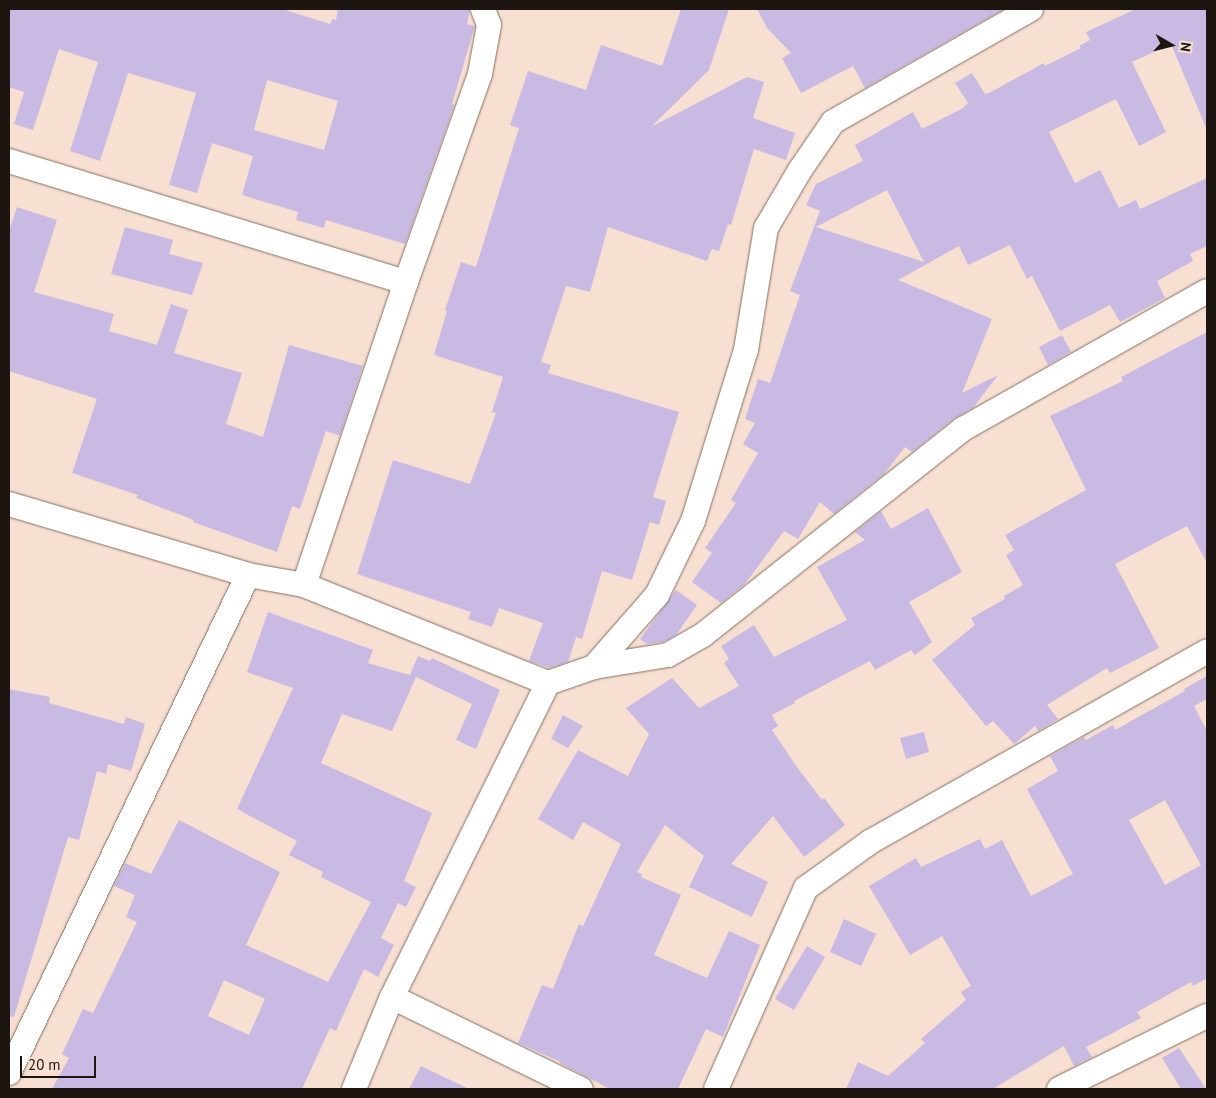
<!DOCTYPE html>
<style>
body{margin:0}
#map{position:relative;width:1216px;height:1098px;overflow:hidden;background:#f7dfd1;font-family:"PT Sans",sans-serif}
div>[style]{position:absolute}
.building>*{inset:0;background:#c8bae2}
.roads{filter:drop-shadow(0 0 1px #847063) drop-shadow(0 0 1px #847063)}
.minor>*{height:24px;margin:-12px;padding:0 12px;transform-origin:12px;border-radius:12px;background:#fff}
span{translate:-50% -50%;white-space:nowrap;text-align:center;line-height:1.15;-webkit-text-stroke:4px #f7dfd1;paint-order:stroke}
.frame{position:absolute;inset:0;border:10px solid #1d1510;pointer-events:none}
.north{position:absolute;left:1146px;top:20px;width:50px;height:50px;-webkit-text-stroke:4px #f7dfd1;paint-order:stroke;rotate:98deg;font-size:14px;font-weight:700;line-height:20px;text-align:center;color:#1d1510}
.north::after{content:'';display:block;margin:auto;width:18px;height:22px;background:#1d1510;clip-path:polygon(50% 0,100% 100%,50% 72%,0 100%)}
.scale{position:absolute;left:20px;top:1056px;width:76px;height:22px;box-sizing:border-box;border:2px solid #1d1510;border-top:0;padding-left:6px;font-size:15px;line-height:18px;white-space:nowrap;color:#1d1510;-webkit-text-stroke:4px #f7dfd1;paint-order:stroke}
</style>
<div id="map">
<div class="building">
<i style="clip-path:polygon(evenodd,9px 9px,282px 9px,330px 24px,332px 19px,336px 20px,338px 9px,470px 9px,467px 24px,475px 26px,452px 104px,454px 105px,452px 112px,405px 244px,326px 220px,324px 228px,296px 220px,298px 212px,242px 195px,253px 156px,212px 143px,197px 193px,169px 185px,196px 93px,128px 73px,100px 161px,70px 151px,98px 62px,59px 49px,33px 130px,14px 124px,24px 92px,9px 87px,9px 9px,267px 80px,338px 101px,324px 150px,254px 130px,267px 80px)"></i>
<i style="clip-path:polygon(681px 9px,729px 9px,709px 70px,651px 127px,747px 77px,764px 82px,753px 118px,795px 133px,786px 160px,754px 149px,731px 225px,728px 224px,719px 251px,712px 249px,707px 261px,608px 227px,590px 292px,566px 286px,541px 362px,551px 365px,548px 373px,679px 412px,653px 497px,666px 501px,659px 525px,650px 522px,632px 580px,602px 571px,582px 639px,576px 637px,568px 662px,550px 668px,529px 661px,543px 623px,499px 608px,492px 627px,468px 619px,471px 612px,357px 574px,393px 460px,470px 484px,496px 413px,492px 412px,503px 377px,434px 355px,447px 311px,445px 310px,461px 262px,476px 267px,519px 128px,510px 125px,528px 71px,586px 90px,601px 45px,662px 66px)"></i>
<i style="clip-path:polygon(757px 9px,1004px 9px,865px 88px,853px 66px,801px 93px,782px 58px,791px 53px,767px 28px)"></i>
<i style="clip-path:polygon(evenodd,1136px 9px,1207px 9px,1207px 130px,1171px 44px,1132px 62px,1166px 132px,1139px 146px,1116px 99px,1049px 132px,1075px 183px,1100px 170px,1119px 208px,1136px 200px,1140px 209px,1207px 178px,1207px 246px,1190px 254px,1193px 261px,1157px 281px,1165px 298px,1120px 322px,1110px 305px,1060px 331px,1032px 276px,1027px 279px,1010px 245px,968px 265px,959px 246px,898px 280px,992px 319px,962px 393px,998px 375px,973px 408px,955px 418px,912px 452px,905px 447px,884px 474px,834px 514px,820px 502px,798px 539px,784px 531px,745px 584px,721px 603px,692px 582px,712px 553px,705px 548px,736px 503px,731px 500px,758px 453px,743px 444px,755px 423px,745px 419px,758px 379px,770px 383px,800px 295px,790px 291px,820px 211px,806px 205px,816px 184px,863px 161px,855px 145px,913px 112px,922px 129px,963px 108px,968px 103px,955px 83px,972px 73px,985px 94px,989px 93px,1044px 63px,1045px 66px,1081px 48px,1079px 46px,1090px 40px,1086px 32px,1136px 9px,887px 190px,924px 262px,816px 227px,887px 190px)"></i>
<i style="clip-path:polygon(17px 207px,57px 220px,34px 292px,114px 314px,109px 331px,157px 345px,171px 304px,188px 310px,174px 353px,242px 373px,226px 424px,263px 437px,289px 345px,363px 366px,340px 436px,326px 431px,300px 509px,292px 506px,277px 552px,193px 522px,194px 520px,136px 498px,138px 495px,72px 473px,97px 399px,9px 371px,9px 231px)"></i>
<i style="clip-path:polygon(125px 227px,173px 240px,169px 254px,203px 263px,192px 295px,111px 274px)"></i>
<i style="clip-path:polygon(1207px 332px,1207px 563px,1187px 526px,1115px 564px,1159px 648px,1110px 673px,1107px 668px,1047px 705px,1058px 719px,1038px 731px,1035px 726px,1014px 744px,993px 721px,986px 726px,932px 660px,975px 625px,971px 618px,1005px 599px,1004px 596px,1023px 585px,1006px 555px,1014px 550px,1005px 535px,1086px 490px,1050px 416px,1123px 381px,1121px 377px)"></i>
<i style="clip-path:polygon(1062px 335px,1071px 352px,1048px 365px,1039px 347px)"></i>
<i style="clip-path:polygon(928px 508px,962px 572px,909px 602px,932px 642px,915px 655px,911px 650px,875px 670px,870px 661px,794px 701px,795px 703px,772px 715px,778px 726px,772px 730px,797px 767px,822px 800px,824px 798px,845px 825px,804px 857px,773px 816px,731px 864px,768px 882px,752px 917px,689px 887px,704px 856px,665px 825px,637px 872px,642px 874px,641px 877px,681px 895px,654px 955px,707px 978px,729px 931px,760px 945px,723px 1037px,706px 1029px,678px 1089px,610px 1089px,560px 1063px,561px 1062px,518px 1043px,542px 985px,553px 989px,579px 924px,583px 926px,621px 844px,583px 822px,573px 840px,538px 819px,578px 750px,628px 776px,649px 734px,626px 708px,672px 678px,699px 708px,739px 686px,724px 663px,729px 659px,721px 646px,754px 625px,774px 657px,847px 620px,817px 567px,865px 540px,855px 532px,881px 511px,891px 529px)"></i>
<i style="clip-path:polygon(676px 590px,697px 605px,676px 635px,663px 642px,647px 644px,640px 639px)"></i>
<i style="clip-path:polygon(evenodd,268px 612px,373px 650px,368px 663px,413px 676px,410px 675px,418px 656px,430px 661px,432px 658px,500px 690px,476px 749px,456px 740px,472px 704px,416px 677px,392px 731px,342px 714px,321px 763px,432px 813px,404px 881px,416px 887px,406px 907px,398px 903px,381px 938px,394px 945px,378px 977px,364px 969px,336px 1031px,330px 1028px,302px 1089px,52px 1089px,69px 1058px,62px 1054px,83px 1009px,93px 1013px,137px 922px,126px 917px,135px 895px,114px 886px,125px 863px,151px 874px,179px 820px,280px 872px,246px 945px,328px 982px,371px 902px,321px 877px,323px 872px,289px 855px,297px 841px,237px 809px,293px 688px,247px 672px,268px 612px,224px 980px,265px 999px,249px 1035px,208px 1016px,224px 980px)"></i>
<i style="clip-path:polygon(evenodd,1207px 676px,1207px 699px,1194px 706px,1207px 731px,1207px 978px,1193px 986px,1191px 982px,1137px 1012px,1141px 1018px,1086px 1047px,1092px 1057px,1074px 1066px,1064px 1046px,993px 1089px,846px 1089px,858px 1062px,888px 1076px,925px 1043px,921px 1039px,966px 1000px,961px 992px,971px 986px,942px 936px,910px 955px,869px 886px,916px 858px,921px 867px,980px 839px,985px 849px,1002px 840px,1031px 896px,1073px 874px,1027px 789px,1058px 771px,1050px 756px,1084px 737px,1086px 740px,1113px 725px,1115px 730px,1185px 691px,1193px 705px,1184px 689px,1207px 676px,1165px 800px,1201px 865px,1165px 885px,1129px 820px,1165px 800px)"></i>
<i style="clip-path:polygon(9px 689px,50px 697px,49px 703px,124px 724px,126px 717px,145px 724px,131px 771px,108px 764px,106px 774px,97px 771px,79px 840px,68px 837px,14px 1017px,9px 1016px)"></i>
<i style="clip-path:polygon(563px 715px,583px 726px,568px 748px,551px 739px)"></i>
<i style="clip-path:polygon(924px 732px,929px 752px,906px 759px,900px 738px)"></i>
<i style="clip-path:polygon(844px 919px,876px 934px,861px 966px,830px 952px)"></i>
<i style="clip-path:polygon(807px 946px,825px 957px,794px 1010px,775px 999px)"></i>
<i style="clip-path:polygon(1179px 1048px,1206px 1089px,1181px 1089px,1162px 1058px)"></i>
<i style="clip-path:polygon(421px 1066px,469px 1089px,409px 1089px)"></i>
</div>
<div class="roads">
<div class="minor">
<i style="left:9px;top:161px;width:415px;rotate:17deg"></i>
<i style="left:9px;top:504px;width:249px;rotate:16.5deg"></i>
<i style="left:248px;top:575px;width:57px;rotate:10.1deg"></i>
<i style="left:304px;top:585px;width:263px;rotate:21.9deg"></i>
<i style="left:304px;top:585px;width:320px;rotate:-71.4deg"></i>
<i style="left:406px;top:282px;width:221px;rotate:-70.4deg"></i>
<i style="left:480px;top:74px;width:50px;rotate:-79.6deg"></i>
<i style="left:489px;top:25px;width:17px;rotate:-111deg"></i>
<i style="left:594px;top:667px;width:96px;rotate:-48.8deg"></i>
<i style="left:657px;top:595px;width:82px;rotate:-64.1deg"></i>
<i style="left:693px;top:521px;width:179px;rotate:-72.8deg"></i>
<i style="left:746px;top:350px;width:124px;rotate:-80.7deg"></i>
<i style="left:766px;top:228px;width:67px;rotate:-59.6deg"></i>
<i style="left:800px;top:170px;width:58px;rotate:-55.5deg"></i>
<i style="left:833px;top:122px;width:228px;rotate:-29.7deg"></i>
<i style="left:392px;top:997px;width:210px;rotate:26deg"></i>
<i style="left:9px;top:1073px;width:552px;rotate:-64.36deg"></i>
<i style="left:354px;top:1089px;width:100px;rotate:-67.6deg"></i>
<i style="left:392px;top:997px;width:351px;rotate:-63.6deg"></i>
<i style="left:548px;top:683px;width:49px;rotate:-19.2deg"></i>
<i style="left:594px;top:667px;width:75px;rotate:-9.2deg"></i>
<i style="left:668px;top:655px;width:40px;rotate:-29.7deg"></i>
<i style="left:703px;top:635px;width:332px;rotate:-38.4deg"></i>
<i style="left:963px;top:429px;width:280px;rotate:-29.5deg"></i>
<i style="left:716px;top:1089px;width:220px;rotate:-65.9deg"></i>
<i style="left:806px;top:888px;width:79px;rotate:-35.7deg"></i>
<i style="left:870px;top:842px;width:387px;rotate:-29.5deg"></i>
<i style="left:1059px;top:1089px;width:165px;rotate:-26.3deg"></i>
</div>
</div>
<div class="frame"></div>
<div class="north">N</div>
<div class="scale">20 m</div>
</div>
